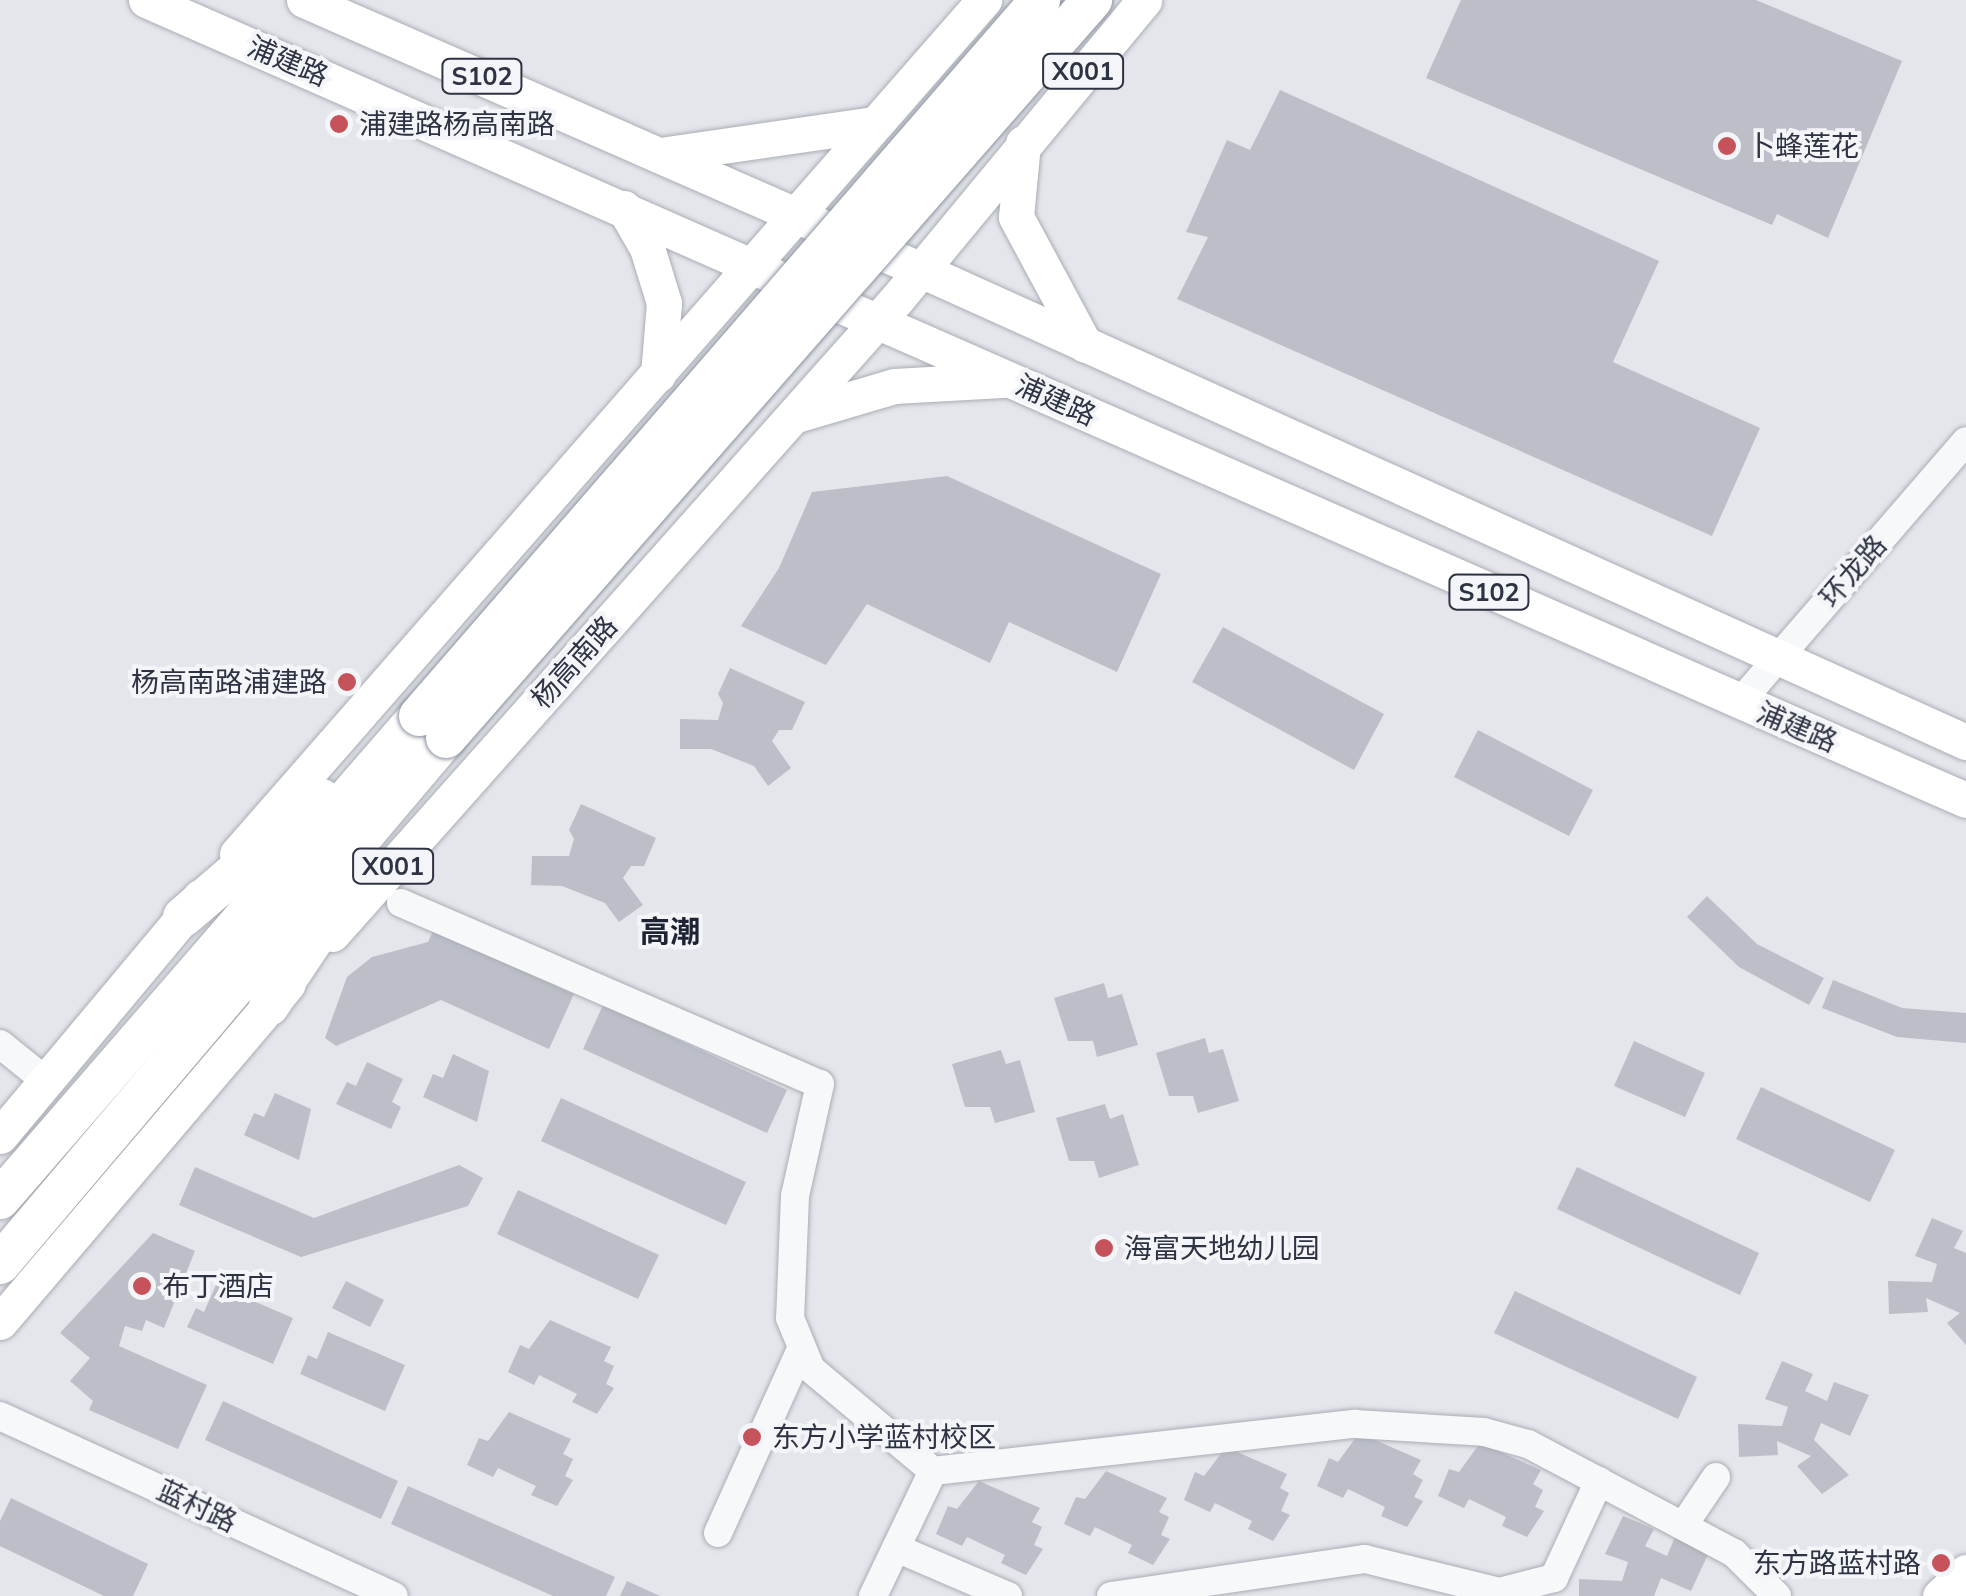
<!DOCTYPE html>
<meta charset="utf-8">
<style>
body{margin:0}
#map{position:relative;width:1966px;height:1596px;overflow:hidden;background:#e4e6eb;font-family:Mulish,"Noto Sans SC",sans-serif}
div>[style]{position:absolute}
.building>*{inset:0;background:#bcbfc8}
.roads{filter:drop-shadow(0 0 2px #a9adb5) drop-shadow(0 0 2px #a9adb5)}
.minor>*{height:28px;margin:-14px;padding:0 14px;transform-origin:14px;border-radius:14px;background:#f7f8fa}
.major>*{height:35px;margin:-17.5px;padding:0 17.5px;transform-origin:17.5px;border-radius:17.5px;background:#fff}
.highway>*{height:40px;margin:-20px;padding:0 20px;transform-origin:20px;border-radius:20px;background:#fff}
.bridges{filter:drop-shadow(0 0 2px #8c93a1) drop-shadow(0 0 2px #8c93a1)}
.highway-bridge>*{height:40px;margin:-20px;padding:0 20px;transform-origin:20px;border-radius:20px;background:#fff}
.dots>*{width:28px;height:28px;translate:-50% -50%;box-sizing:border-box;border:5px solid #f4f5f8;border-radius:50%}
span{translate:-50% -50%;white-space:nowrap;text-align:center;line-height:1.15;-webkit-text-stroke:8px #f4f5f8;paint-order:stroke}
.shield-label span{padding:2px 8px;background:#f4f5f8;border:2px solid;border-radius:8px;-webkit-text-stroke-width:0}
.shield-label{font-size:25px;color:#2d3343;font-weight:700}
.street-label{font-size:28px;color:#2d3343}
.poi-label{font-size:28px;color:#2d3343}
.left{translate:0 -50%;text-align:left}
.right{translate:-100% -50%;text-align:right}
.neighbourhood-label{font-size:30px;color:#1f2434;font-weight:700}
</style>
<div id="map">
<div class="building">
<i style="clip-path:polygon(1461px 0,1756px 0,1902px 61px,1828px 238px,1777px 214px,1772px 225px,1426px 78px)"></i>
<i style="clip-path:polygon(1280px 90px,1659px 261px,1613px 362px,1760px 428px,1712px 536px,1177px 299px,1208px 237px,1186px 232px,1227px 140px,1250px 150px)"></i>
<i style="clip-path:polygon(947px 476px,1161px 574px,1117px 672px,1009px 622px,990px 663px,867px 604px,826px 665px,741px 626px,779px 568px,812px 492px)"></i>
<i style="clip-path:polygon(1223px 627px,1384px 714px,1354px 770px,1192px 682px)"></i>
<i style="clip-path:polygon(730px 668px,805px 702px,792px 730px,779px 730px,772px 741px,791px 768px,768px 786px,754px 766px,711px 749px,680px 749px,680px 719px,718px 720px,723px 703px,718px 694px)"></i>
<i style="clip-path:polygon(1478px 730px,1593px 790px,1569px 836px,1454px 777px)"></i>
<i style="clip-path:polygon(581px 804px,656px 838px,644px 866px,631px 866px,623px 878px,643px 905px,619px 922px,605px 903px,562px 886px,531px 885px,532px 856px,569px 856px,574px 839px,569px 830px)"></i>
<i style="clip-path:polygon(1707px 896px,1757px 944px,1824px 978px,1809px 1005px,1739px 967px,1687px 917px)"></i>
<i style="clip-path:polygon(433px 931px,574px 994px,549px 1049px,441px 1000px,336px 1046px,325px 1038px,347px 977px,372px 957px,428px 942px)"></i>
<i style="clip-path:polygon(1833px 980px,1902px 1008px,1966px 1013px,1966px 1043px,1897px 1037px,1822px 1008px)"></i>
<i style="clip-path:polygon(1104px 983px,1108px 998px,1122px 994px,1138px 1045px,1097px 1057px,1093px 1041px,1068px 1041px,1054px 998px)"></i>
<i style="clip-path:polygon(603px 1005px,787px 1090px,767px 1133px,583px 1049px)"></i>
<i style="clip-path:polygon(1205px 1038px,1209px 1053px,1223px 1049px,1239px 1101px,1198px 1113px,1193px 1096px,1169px 1096px,1156px 1053px)"></i>
<i style="clip-path:polygon(1634px 1041px,1705px 1073px,1685px 1117px,1614px 1086px)"></i>
<i style="clip-path:polygon(1001px 1050px,1006px 1064px,1020px 1060px,1035px 1112px,995px 1123px,990px 1107px,965px 1107px,952px 1064px)"></i>
<i style="clip-path:polygon(453px 1054px,489px 1071px,477px 1122px,423px 1097px,433px 1074px,443px 1078px)"></i>
<i style="clip-path:polygon(367px 1062px,403px 1079px,392px 1102px,401px 1107px,391px 1129px,336px 1104px,347px 1082px,356px 1086px)"></i>
<i style="clip-path:polygon(1761px 1087px,1895px 1150px,1870px 1202px,1736px 1139px)"></i>
<i style="clip-path:polygon(275px 1093px,311px 1109px,299px 1160px,244px 1135px,254px 1113px,264px 1117px)"></i>
<i style="clip-path:polygon(561px 1098px,746px 1182px,726px 1225px,541px 1141px)"></i>
<i style="clip-path:polygon(1105px 1104px,1110px 1119px,1123px 1114px,1139px 1165px,1099px 1178px,1094px 1161px,1069px 1161px,1056px 1118px)"></i>
<i style="clip-path:polygon(459px 1165px,483px 1178px,468px 1206px,301px 1257px,179px 1205px,195px 1167px,314px 1218px)"></i>
<i style="clip-path:polygon(1577px 1167px,1759px 1253px,1740px 1295px,1557px 1209px)"></i>
<i style="clip-path:polygon(518px 1190px,659px 1255px,638px 1299px,497px 1234px)"></i>
<i style="clip-path:polygon(1932px 1218px,1963px 1231px,1954px 1248px,1966px 1253px,1966px 1345px,1947px 1323px,1960px 1313px,1926px 1298px,1928px 1312px,1889px 1314px,1888px 1281px,1932px 1282px,1937px 1264px,1915px 1256px)"></i>
<i style="clip-path:polygon(153px 1233px,195px 1251px,164px 1328px,146px 1320px,142px 1331px,125px 1326px,119px 1346px,207px 1385px,178px 1449px,89px 1410px,93px 1401px,70px 1381px,90px 1358px,60px 1333px)"></i>
<i style="clip-path:polygon(346px 1281px,384px 1300px,370px 1327px,332px 1308px)"></i>
<i style="clip-path:polygon(216px 1285px,293px 1318px,273px 1364px,187px 1327px,196px 1308px,204px 1312px)"></i>
<i style="clip-path:polygon(1515px 1291px,1697px 1377px,1678px 1419px,1494px 1333px)"></i>
<i style="clip-path:polygon(550px 1320px,611px 1347px,604px 1361px,614px 1366px,606px 1384px,614px 1388px,597px 1414px,572px 1402px,577px 1394px,539px 1375px,534px 1385px,508px 1372px,520px 1345px,529px 1349px)"></i>
<i style="clip-path:polygon(328px 1332px,405px 1365px,385px 1411px,300px 1374px,308px 1355px,317px 1359px)"></i>
<i style="clip-path:polygon(1782px 1361px,1813px 1374px,1805px 1391px,1827px 1401px,1834px 1382px,1869px 1395px,1850px 1436px,1821px 1423px,1814px 1440px,1849px 1475px,1822px 1494px,1797px 1466px,1811px 1456px,1777px 1441px,1778px 1455px,1739px 1457px,1738px 1424px,1782px 1426px,1788px 1407px,1765px 1399px)"></i>
<i style="clip-path:polygon(223px 1401px,398px 1481px,381px 1519px,205px 1440px)"></i>
<i style="clip-path:polygon(509px 1412px,571px 1439px,563px 1454px,573px 1459px,565px 1476px,573px 1480px,557px 1506px,531px 1495px,536px 1486px,498px 1468px,493px 1477px,467px 1465px,479px 1438px,488px 1441px)"></i>
<i style="clip-path:polygon(1359px 1433px,1421px 1460px,1413px 1474px,1423px 1480px,1414px 1497px,1423px 1501px,1407px 1527px,1381px 1516px,1385px 1507px,1348px 1489px,1343px 1498px,1317px 1486px,1329px 1458px,1338px 1462px)"></i>
<i style="clip-path:polygon(1480px 1443px,1541px 1470px,1533px 1484px,1543px 1490px,1535px 1507px,1544px 1511px,1527px 1537px,1502px 1526px,1506px 1517px,1469px 1499px,1464px 1508px,1438px 1496px,1449px 1469px,1459px 1472px)"></i>
<i style="clip-path:polygon(1226px 1447px,1287px 1474px,1280px 1488px,1289px 1493px,1281px 1511px,1290px 1515px,1273px 1541px,1248px 1529px,1252px 1521px,1215px 1503px,1210px 1512px,1184px 1500px,1195px 1472px,1204px 1476px)"></i>
<i style="clip-path:polygon(1106px 1471px,1167px 1498px,1159px 1512px,1169px 1517px,1161px 1535px,1170px 1539px,1153px 1565px,1128px 1553px,1132px 1545px,1095px 1527px,1090px 1536px,1064px 1524px,1076px 1497px,1085px 1499px)"></i>
<i style="clip-path:polygon(979px 1481px,1040px 1508px,1032px 1522px,1042px 1527px,1034px 1545px,1043px 1549px,1026px 1575px,1001px 1563px,1005px 1555px,967px 1537px,962px 1546px,936px 1534px,948px 1506px,957px 1509px)"></i>
<i style="clip-path:polygon(408px 1486px,615px 1577px,606px 1596px,553px 1596px,391px 1524px)"></i>
<i style="clip-path:polygon(11px 1498px,148px 1564px,133px 1596px,104px 1596px,0 1546px,0 1521px)"></i>
<i style="clip-path:polygon(1623px 1516px,1654px 1529px,1645px 1546px,1667px 1556px,1675px 1537px,1710px 1550px,1691px 1591px,1661px 1578px,1654px 1596px,1579px 1596px,1579px 1579px,1622px 1581px,1628px 1562px,1605px 1554px)"></i>
<i style="clip-path:polygon(627px 1581px,660px 1596px,620px 1596px)"></i>
</div>
<div class="roads">
<div class="minor">
<i style="left:1740px;top:702px;width:345px;rotate:-49.1deg"></i>
<i style="left:401px;top:903px;width:456px;rotate:23.4deg"></i>
<i style="left:820px;top:1084px;width:115px;rotate:102.6deg"></i>
<i style="left:795px;top:1196px;width:122px;rotate:92.3deg"></i>
<i style="left:790px;top:1318px;width:55px;rotate:67.6deg"></i>
<i style="left:811px;top:1369px;width:159px;rotate:39.9deg"></i>
<i style="left:933px;top:1471px;width:425px;rotate:-6.4deg"></i>
<i style="left:1355px;top:1424px;width:129px;rotate:3.5deg"></i>
<i style="left:1484px;top:1432px;width:46px;rotate:15.3deg"></i>
<i style="left:1528px;top:1444px;width:233px;rotate:27.9deg"></i>
<i style="left:1734px;top:1553px;width:61px;rotate:45deg"></i>
<i style="left:0;top:1044px;width:59px;rotate:38.8deg"></i>
<i style="left:0;top:1416px;width:433px;rotate:24.6deg"></i>
<i style="left:1683px;top:1526px;width:59px;rotate:-56deg"></i>
<i style="left:718px;top:1533px;width:200px;rotate:-65.7deg"></i>
<i style="left:896px;top:1548px;width:122px;rotate:23.2deg"></i>
<i style="left:873px;top:1596px;width:139px;rotate:-64.4deg"></i>
<i style="left:1111px;top:1596px;width:257px;rotate:-8.3deg"></i>
<i style="left:1365px;top:1559px;width:138px;rotate:13.8deg"></i>
<i style="left:1499px;top:1592px;width:57px;rotate:-14.3deg"></i>
<i style="left:1554px;top:1578px;width:107px;rotate:-65.1deg"></i>
</div>
<div class="major">
<i style="left:146px;top:0;width:1988px;rotate:23.73deg"></i>
<i style="left:304px;top:0;width:673px;rotate:23.63deg"></i>
<i style="left:921px;top:270px;width:1147px;rotate:24.31deg"></i>
<i style="left:1023px;top:143px;width:74px;rotate:95.4deg"></i>
<i style="left:1016px;top:217px;width:145px;rotate:61.7deg"></i>
<i style="left:667px;top:154px;width:209px;rotate:-8.2deg"></i>
<i style="left:624px;top:208px;width:46px;rotate:60.1deg"></i>
<i style="left:647px;top:248px;width:58px;rotate:72.8deg"></i>
<i style="left:664px;top:303px;width:72px;rotate:94.8deg"></i>
<i style="left:793px;top:416px;width:105px;rotate:-16.5deg"></i>
<i style="left:894px;top:386px;width:108px;rotate:-3.2deg"></i>
<i style="left:237px;top:854px;width:1135px;rotate:-48.82deg"></i>
<i style="left:332px;top:934px;width:850px;rotate:-48.34deg"></i>
<i style="left:897px;top:299px;width:388px;rotate:-50.4deg"></i>
<i style="left:0;top:1136px;width:312px;rotate:-50.1deg"></i>
<i style="left:0;top:1322px;width:444px;rotate:-49.6deg"></i>
<i style="left:1940px;top:1596px;width:35px;rotate:-43deg"></i>
</div>
<div class="highway">
<i style="left:183px;top:917px;width:182px;rotate:-40.5deg"></i>
<i style="left:269px;top:1006px;width:137px;rotate:-56.3deg"></i>
<i style="left:0;top:1199px;width:639px;rotate:-49.06deg"></i>
<i style="left:0;top:1264px;width:690px;rotate:-49.71deg"></i>
</div>
</div>
<div class="bridges">
<div class="highway-bridge">
<i style="left:419px;top:716px;width:948px;rotate:-49.06deg"></i>
<i style="left:446px;top:738px;width:981px;rotate:-48.8deg"></i>
</div>
</div>
<div class="dots">
<i style="left:339px;top:124px;background:#c6535b"></i>
<i style="left:1727px;top:146px;background:#c6535b"></i>
<i style="left:347px;top:682px;background:#c6535b"></i>
<i style="left:1104px;top:1248px;background:#c6535b"></i>
<i style="left:142px;top:1286px;background:#c6535b"></i>
<i style="left:752px;top:1437px;background:#c6535b"></i>
<i style="left:1941px;top:1563px;background:#c6535b"></i>
</div>
<div class="shield-label">
<span style="left:1083px;top:71px">X001</span>
<span style="left:482px;top:76px">S102</span>
<span style="left:1489px;top:592px">S102</span>
<span style="left:393px;top:866px">X001</span>
</div>
<div class="street-label">
<span style="left:288px;top:61px;rotate:23deg">浦建路</span>
<span style="left:1056px;top:400px;rotate:24deg">浦建路</span>
<span style="left:1853px;top:571px;rotate:-49deg">环龙路</span>
<span style="left:574px;top:662px;rotate:-48deg">杨高南路</span>
<span style="left:1797px;top:727px;rotate:23deg">浦建路</span>
<span style="left:197px;top:1506px;rotate:25deg">蓝村路</span>
</div>
<div class="poi-label">
<span class="left" style="left:359px;top:124px">浦建路杨高南路</span>
<span class="left" style="left:1747px;top:146px">卜蜂莲花</span>
<span class="right" style="left:327px;top:682px">杨高南路浦建路</span>
<span class="left" style="left:1124px;top:1248px">海富天地幼儿园</span>
<span class="left" style="left:162px;top:1286px">布丁酒店</span>
<span class="left" style="left:772px;top:1437px">东方小学蓝村校区</span>
<span class="right" style="left:1921px;top:1563px">东方路蓝村路</span>
</div>
<div class="neighbourhood-label">
<span style="left:670px;top:931px">高潮</span>
</div>
</div>
